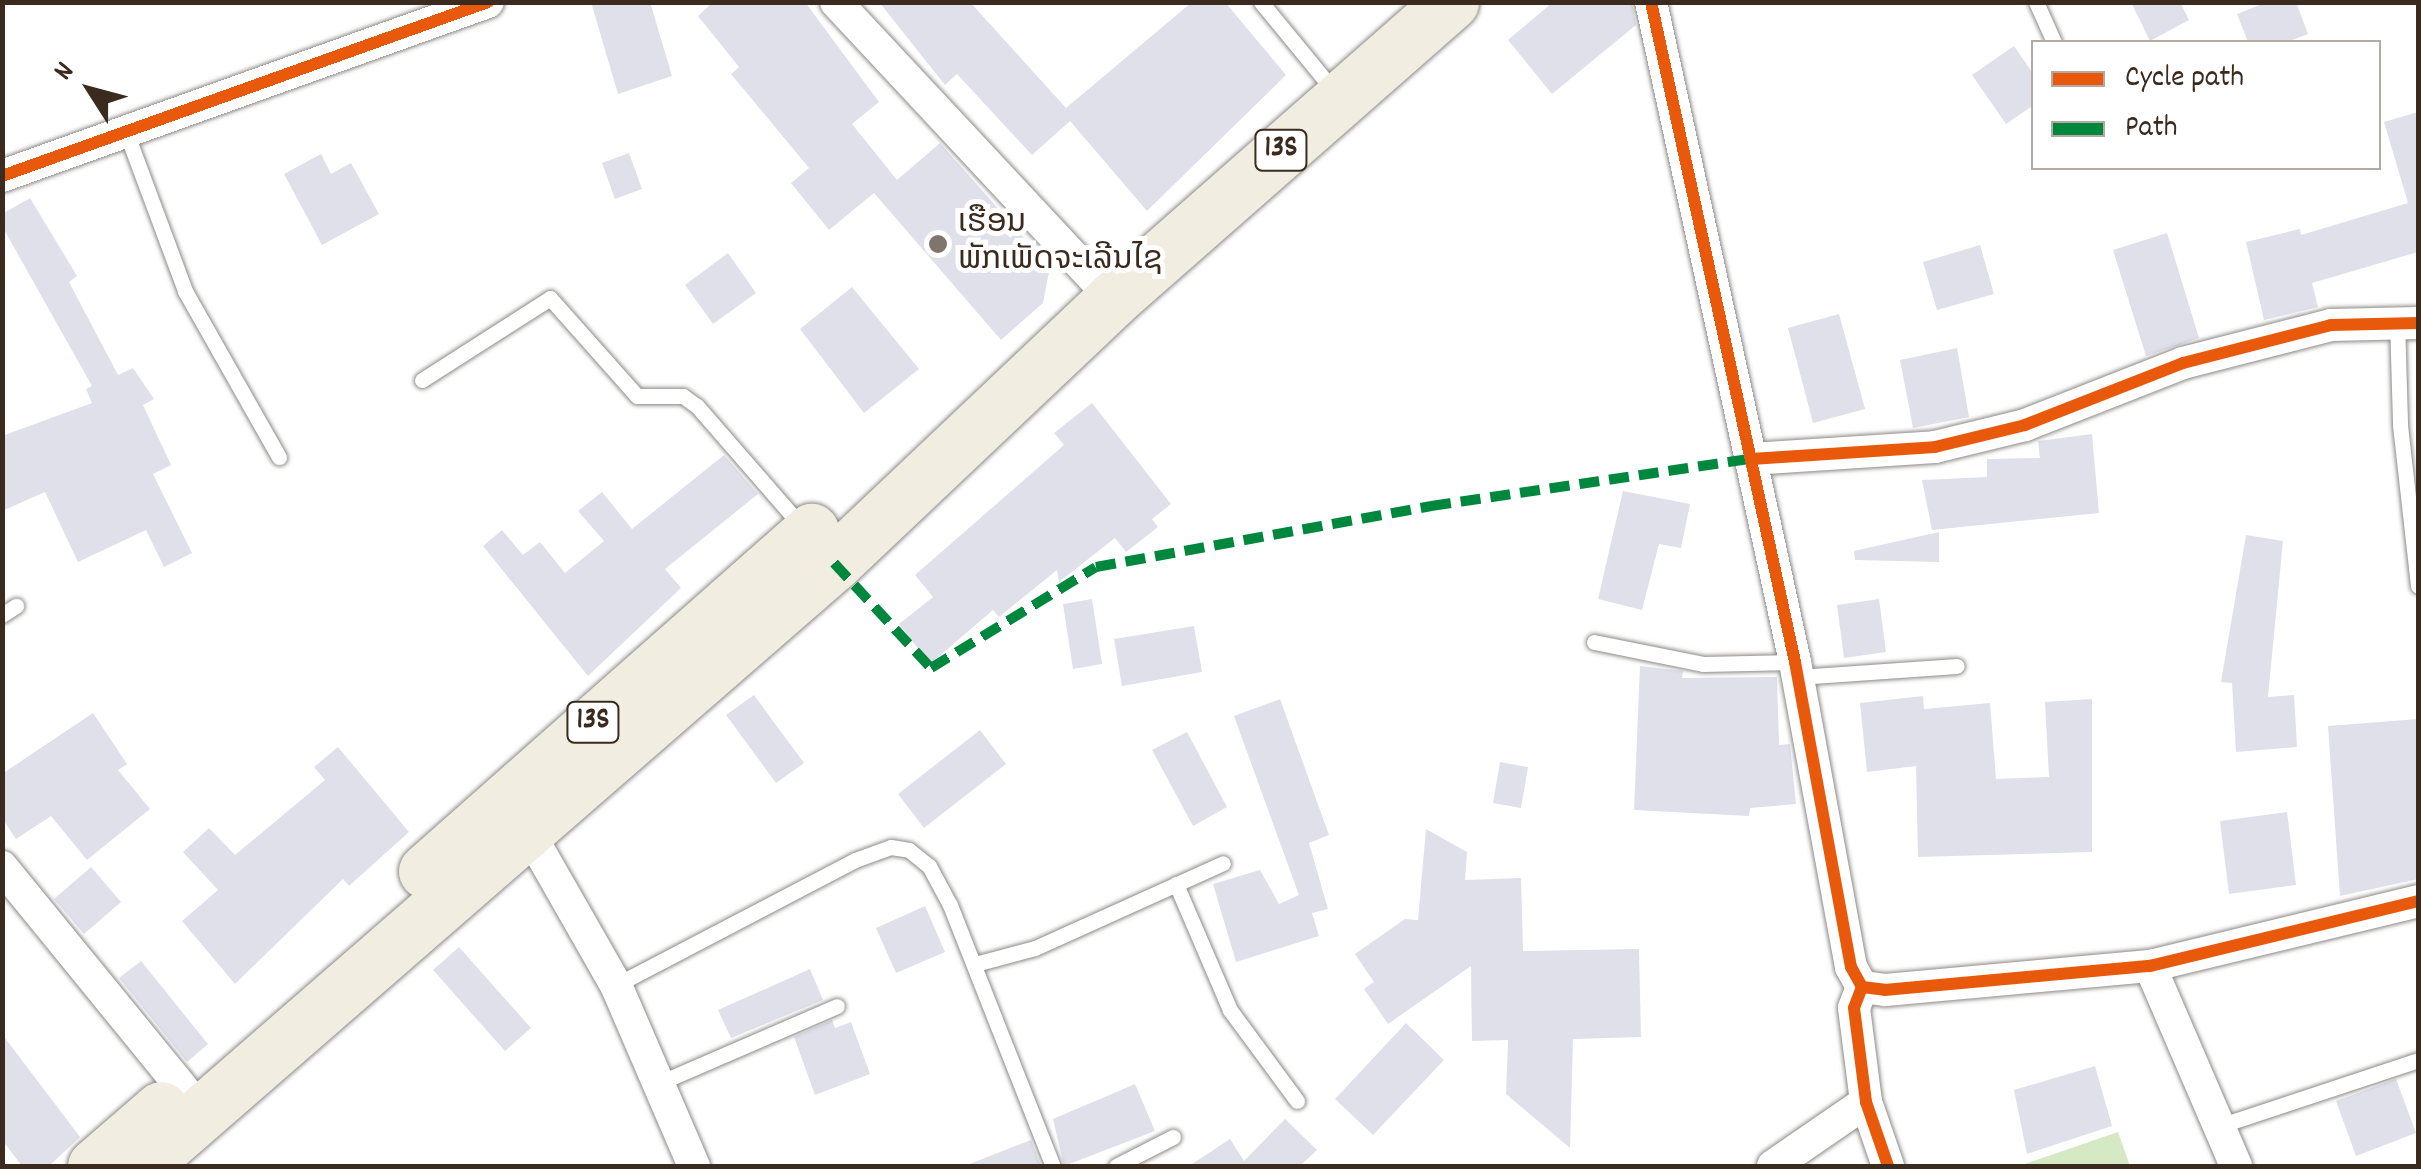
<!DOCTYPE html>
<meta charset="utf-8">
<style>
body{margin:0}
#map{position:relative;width:2421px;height:1169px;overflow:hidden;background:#fff;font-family:Dekko,"Noto Sans Lao",sans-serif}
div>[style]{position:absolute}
.green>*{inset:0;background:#d4e9c4}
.building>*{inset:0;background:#dfe0ea}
.roads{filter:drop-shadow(0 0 2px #8e8b88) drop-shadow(0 0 2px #8e8b88)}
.service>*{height:15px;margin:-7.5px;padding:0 7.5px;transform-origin:7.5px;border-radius:7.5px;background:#fff}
.minor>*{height:32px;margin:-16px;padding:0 16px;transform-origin:16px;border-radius:16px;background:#fff}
.trunk>*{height:55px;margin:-27.5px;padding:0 27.5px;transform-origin:27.5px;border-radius:27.5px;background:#f1ede1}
.quiet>*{height:10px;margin-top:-5px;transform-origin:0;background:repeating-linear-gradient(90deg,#00873e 0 20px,transparent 0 30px)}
.cycleway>*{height:12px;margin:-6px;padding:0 6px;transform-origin:6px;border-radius:6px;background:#e8590c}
.dots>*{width:28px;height:28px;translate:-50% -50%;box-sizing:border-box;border:5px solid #fff;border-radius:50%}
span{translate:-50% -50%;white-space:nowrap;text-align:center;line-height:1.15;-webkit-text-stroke:10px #fff;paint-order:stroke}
.shield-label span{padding:2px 8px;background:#fff;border:2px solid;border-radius:8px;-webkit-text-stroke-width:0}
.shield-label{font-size:30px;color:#3b2a1e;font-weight:700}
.poi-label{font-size:32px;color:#3b2a1e}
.left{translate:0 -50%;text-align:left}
.frame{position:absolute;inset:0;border:5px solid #3b2a1e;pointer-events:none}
.legend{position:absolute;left:2031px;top:40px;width:350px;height:130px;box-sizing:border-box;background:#fff;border:2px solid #b1aaa5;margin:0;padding:12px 18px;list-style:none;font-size:30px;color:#3b2a1e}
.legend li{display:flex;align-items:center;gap:20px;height:50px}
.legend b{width:50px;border:2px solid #b1aaa5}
.north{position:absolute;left:40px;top:40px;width:100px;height:100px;-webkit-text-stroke:8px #fff;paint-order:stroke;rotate:306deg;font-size:28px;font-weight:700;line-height:40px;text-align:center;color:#3b2a1e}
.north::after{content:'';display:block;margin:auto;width:35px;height:45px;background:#3b2a1e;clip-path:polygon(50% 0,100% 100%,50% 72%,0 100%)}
</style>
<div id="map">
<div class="green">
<i style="clip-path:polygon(2118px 1132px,2130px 1166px,2019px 1166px)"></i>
</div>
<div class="building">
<i style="clip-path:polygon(591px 2px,650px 2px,672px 76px,618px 94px)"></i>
<i style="clip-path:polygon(713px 2px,805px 2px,879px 102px,852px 124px,897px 180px,940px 143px,1050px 267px,1043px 303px,1001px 340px,874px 193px,829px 230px,791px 183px,809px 168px,731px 74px,739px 67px,698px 16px)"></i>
<i style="clip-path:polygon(879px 2px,970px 2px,1066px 108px,1192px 2px,1225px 2px,1286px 75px,1147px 211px,1070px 121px,1032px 155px,957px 74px,945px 85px)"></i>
<i style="clip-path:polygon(1553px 2px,1632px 2px,1636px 25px,1552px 94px,1508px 40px)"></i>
<i style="clip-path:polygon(2131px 2px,2180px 2px,2189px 20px,2150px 41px)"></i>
<i style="clip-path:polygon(2267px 2px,2296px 2px,2308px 34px,2287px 42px,2248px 42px,2237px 14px)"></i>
<i style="clip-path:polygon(2014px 46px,2034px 75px,2034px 105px,2006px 124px,1972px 75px)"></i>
<i style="clip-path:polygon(2418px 112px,2418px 252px,2312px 283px,2318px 307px,2264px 320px,2246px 242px,2300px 229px,2301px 235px,2408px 203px,2384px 122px)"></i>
<i style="clip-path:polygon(629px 153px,642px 189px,615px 199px,602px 163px)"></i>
<i style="clip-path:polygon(321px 154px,331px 174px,351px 163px,379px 214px,322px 245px,284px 174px)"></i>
<i style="clip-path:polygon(30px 198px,77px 276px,69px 282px,118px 375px,133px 368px,154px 399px,143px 405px,171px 465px,153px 474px,192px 553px,164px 567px,146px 530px,78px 562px,45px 492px,2px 511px,2px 436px,92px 403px,86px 389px,92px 386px,2px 226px,2px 214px)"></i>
<i style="clip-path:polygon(2167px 233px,2199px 338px,2146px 356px,2113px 250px)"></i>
<i style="clip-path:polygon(1980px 245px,1994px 294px,1937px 310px,1923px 262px)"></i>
<i style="clip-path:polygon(728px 253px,756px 293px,713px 324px,685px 285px)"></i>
<i style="clip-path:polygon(852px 287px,919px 369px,864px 413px,800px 329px)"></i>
<i style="clip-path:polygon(1839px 314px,1865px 409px,1813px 423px,1788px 328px)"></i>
<i style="clip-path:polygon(1957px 348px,1969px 417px,1913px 428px,1900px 360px)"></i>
<i style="clip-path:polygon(1092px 403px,1171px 504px,1152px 519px,1158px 527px,1126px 552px,1115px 538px,1059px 582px,1057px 570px,999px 617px,993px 610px,930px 664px,899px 624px,933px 597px,915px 575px,1064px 445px,1054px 433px)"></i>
<i style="clip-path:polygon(2092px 434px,2099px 513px,1932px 530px,1922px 480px,1987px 477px,1987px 459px,2040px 458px,2038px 441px)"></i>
<i style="clip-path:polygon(724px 455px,758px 494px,665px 569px,681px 588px,588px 676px,483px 546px,502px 530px,523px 555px,540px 542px,565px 573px,604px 541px,578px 511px,602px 492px,632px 529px)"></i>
<i style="clip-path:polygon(1623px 491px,1690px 504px,1681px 548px,1659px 544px,1642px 610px,1598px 599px)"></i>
<i style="clip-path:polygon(1939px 532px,1939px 562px,1855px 560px,1854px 551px)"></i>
<i style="clip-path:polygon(2246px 535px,2283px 541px,2268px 697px,2294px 695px,2297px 747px,2236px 752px,2232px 683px,2221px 682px)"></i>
<i style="clip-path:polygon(1092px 599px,1102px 664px,1073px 669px,1063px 604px)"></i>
<i style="clip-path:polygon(1879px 599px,1886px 652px,1844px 658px,1837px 605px)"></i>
<i style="clip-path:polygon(1194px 626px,1202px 672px,1122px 686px,1114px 639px)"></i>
<i style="clip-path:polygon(1640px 666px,1683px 671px,1682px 678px,1777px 677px,1779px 745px,1790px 744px,1796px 804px,1750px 808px,1749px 816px,1634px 810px)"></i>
<i style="clip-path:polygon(754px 695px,804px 763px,776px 783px,726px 715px)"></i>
<i style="clip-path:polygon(1923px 696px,1924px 709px,1990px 703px,1996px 779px,2049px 777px,2045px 702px,2092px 699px,2092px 852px,1918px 857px,1916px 766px,1867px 772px,1860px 703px)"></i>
<i style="clip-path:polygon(1280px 699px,1329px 835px,1309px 843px,1328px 909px,1312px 913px,1319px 936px,1236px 962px,1213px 884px,1260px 870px,1279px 904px,1299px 895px,1234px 716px)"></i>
<i style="clip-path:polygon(93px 713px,127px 764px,118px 770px,150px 809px,87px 860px,51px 816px,16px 839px,2px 818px,2px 774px)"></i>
<i style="clip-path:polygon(2418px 719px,2418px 879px,2340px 896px,2328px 726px)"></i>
<i style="clip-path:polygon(980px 730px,1006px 764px,924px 828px,898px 794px)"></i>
<i style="clip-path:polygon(1187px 732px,1227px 807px,1193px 826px,1152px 750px)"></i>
<i style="clip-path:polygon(338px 747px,409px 832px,349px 886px,343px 879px,235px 984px,182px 921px,218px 890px,183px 852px,209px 828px,235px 855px,325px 780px,314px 767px)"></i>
<i style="clip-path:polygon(1500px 762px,1528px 767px,1521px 808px,1493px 803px)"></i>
<i style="clip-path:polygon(2287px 812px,2296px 885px,2229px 894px,2220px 821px)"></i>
<i style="clip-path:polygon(1426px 829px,1467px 852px,1465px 880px,1521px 878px,1523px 951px,1639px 949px,1641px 1037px,1573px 1039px,1570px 1148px,1506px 1094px,1508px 1040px,1472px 1041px,1471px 966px,1388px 1024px,1364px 989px,1374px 982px,1355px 954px,1405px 919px,1418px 920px)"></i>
<i style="clip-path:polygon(91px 867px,121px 902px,84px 934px,54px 899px)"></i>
<i style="clip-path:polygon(925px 906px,945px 952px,896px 973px,876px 928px)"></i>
<i style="clip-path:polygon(459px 947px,531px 1028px,505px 1051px,433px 970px)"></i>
<i style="clip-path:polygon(141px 961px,208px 1044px,187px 1062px,119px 978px)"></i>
<i style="clip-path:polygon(810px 969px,823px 1000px,731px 1038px,718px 1010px)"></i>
<i style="clip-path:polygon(832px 1020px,835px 1028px,851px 1022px,870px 1074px,815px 1095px,794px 1037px)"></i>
<i style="clip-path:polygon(1406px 1023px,1444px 1060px,1373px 1135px,1335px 1099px)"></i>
<i style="clip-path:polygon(2px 1034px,80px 1137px,49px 1166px,22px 1166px,2px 1140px)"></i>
<i style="clip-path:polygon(2095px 1066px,2112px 1126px,2027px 1154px,2014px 1090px)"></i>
<i style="clip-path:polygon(2396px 1079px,2416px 1133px,2356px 1156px,2336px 1101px)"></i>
<i style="clip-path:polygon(1135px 1084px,1155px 1131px,1064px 1166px,1053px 1119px)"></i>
<i style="clip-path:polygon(1285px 1119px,1317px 1150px,1300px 1166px,1189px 1166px,1230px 1139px,1244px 1161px)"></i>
<i style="clip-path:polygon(1031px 1140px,1041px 1166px,968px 1166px,967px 1165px)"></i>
</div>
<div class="roads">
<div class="service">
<i style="left:1261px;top:2px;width:115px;rotate:50.6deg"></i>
<i style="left:2036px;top:2px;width:44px;rotate:65.8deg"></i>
<i style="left:126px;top:132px;width:170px;rotate:69.6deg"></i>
<i style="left:185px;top:291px;width:191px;rotate:60.5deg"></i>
<i style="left:2397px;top:321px;width:104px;rotate:88.3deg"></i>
<i style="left:2400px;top:425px;width:162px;rotate:83.6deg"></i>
<i style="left:422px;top:380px;width:152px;rotate:-32.6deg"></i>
<i style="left:550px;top:298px;width:131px;rotate:48.4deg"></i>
<i style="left:637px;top:396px;width:46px"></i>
<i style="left:683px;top:396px;width:17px;rotate:36deg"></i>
<i style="left:697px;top:406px;width:160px;rotate:49deg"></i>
<i style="left:2px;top:615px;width:17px;rotate:-33deg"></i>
<i style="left:1594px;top:642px;width:111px;rotate:11.4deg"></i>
<i style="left:1703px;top:664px;width:92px;rotate:-1.2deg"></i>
<i style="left:1798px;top:677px;width:159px;rotate:-4deg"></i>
<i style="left:1176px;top:884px;width:137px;rotate:66.8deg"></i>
<i style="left:1230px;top:1010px;width:113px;rotate:53.6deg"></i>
<i style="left:975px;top:964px;width:62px;rotate:-14.9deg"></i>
<i style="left:1035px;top:948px;width:206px;rotate:-24.3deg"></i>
<i style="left:616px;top:985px;width:270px;rotate:-27.6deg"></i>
<i style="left:855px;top:860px;width:38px;rotate:-20deg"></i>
<i style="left:891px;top:847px;width:18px;rotate:9deg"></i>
<i style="left:909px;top:850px;width:26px;rotate:39deg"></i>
<i style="left:929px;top:866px;width:44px;rotate:61.7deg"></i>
<i style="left:950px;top:905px;width:281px;rotate:68.5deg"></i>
<i style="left:657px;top:1084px;width:196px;rotate:-23.4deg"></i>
<i style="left:2219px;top:1126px;width:210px;rotate:-18.3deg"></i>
<i style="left:1116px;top:1166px;width:64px;rotate:-27deg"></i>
</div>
<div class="minor">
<i style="left:836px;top:2px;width:406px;rotate:47deg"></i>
<i style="left:1651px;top:2px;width:676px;rotate:77.69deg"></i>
<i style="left:1795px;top:662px;width:310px;rotate:79.6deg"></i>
<i style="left:1851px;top:967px;width:23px;rotate:61deg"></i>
<i style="left:1862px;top:987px;width:22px;rotate:111deg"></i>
<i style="left:1854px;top:1008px;width:95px;rotate:82.7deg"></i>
<i style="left:1866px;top:1102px;width:68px;rotate:71deg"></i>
<i style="left:2px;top:176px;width:516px;rotate:-19.7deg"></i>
<i style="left:1751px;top:459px;width:184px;rotate:-3.7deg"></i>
<i style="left:1935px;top:447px;width:93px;rotate:-13.7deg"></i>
<i style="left:2025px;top:425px;width:170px;rotate:-21.4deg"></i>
<i style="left:2183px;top:363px;width:153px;rotate:-14.4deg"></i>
<i style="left:2331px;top:325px;width:87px;rotate:-1.3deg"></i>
<i style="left:520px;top:817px;width:193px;rotate:60.3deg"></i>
<i style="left:616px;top:985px;width:197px;rotate:66.7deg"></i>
<i style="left:2px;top:867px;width:286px;rotate:50.8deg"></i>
<i style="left:2150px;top:966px;width:218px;rotate:66.7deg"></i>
<i style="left:1862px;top:987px;width:23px;rotate:7deg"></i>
<i style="left:1885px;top:990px;width:266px;rotate:-5.2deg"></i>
<i style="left:2150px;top:966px;width:276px;rotate:-13.6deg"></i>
<i style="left:1773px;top:1166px;width:113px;rotate:-34.5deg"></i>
</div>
<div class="trunk">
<i style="left:426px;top:871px;width:514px;rotate:-41.45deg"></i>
<i style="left:95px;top:1166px;width:87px;rotate:-40.8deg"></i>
<i style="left:141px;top:1166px;width:919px;rotate:-41.03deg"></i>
<i style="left:834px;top:563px;width:384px;rotate:-43.4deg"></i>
<i style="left:1113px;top:299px;width:450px;rotate:-41.3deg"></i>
</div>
</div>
<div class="quiet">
<i style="left:834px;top:563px;width:143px;rotate:47.3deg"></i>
<i style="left:931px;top:668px;width:193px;rotate:-31.5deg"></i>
<i style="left:1096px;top:567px;width:341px;rotate:-10.3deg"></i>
<i style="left:1431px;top:506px;width:323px;rotate:-8.4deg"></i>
</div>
<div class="cycleway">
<i style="left:1651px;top:2px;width:676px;rotate:77.69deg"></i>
<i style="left:1795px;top:662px;width:310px;rotate:79.6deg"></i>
<i style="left:1851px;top:967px;width:23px;rotate:61deg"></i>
<i style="left:1862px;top:987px;width:22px;rotate:111deg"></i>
<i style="left:1854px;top:1008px;width:95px;rotate:82.7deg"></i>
<i style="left:1866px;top:1102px;width:68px;rotate:71deg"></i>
<i style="left:2px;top:176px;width:516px;rotate:-19.7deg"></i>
<i style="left:1751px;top:459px;width:184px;rotate:-3.7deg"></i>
<i style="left:1935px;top:447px;width:93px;rotate:-13.7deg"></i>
<i style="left:2025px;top:425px;width:170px;rotate:-21.4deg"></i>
<i style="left:2183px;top:363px;width:153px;rotate:-14.4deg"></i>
<i style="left:2331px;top:325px;width:87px;rotate:-1.3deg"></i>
<i style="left:1862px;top:987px;width:23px;rotate:7deg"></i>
<i style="left:1885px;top:990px;width:266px;rotate:-5.2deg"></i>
<i style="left:2150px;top:966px;width:276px;rotate:-13.6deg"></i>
</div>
<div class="dots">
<i style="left:938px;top:244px;background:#80756d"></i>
</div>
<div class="shield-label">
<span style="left:1281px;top:150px">13S</span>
<span style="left:593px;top:722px">13S</span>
</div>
<div class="poi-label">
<span class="left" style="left:958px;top:244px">ເຮືອນ<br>ພັກເພັດຈະເລີນໄຊ</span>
</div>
<div class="frame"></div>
<ul class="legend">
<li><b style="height:12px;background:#e8590c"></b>Cycle path</li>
<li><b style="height:12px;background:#00873e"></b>Path</li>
</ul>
<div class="north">N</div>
</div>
